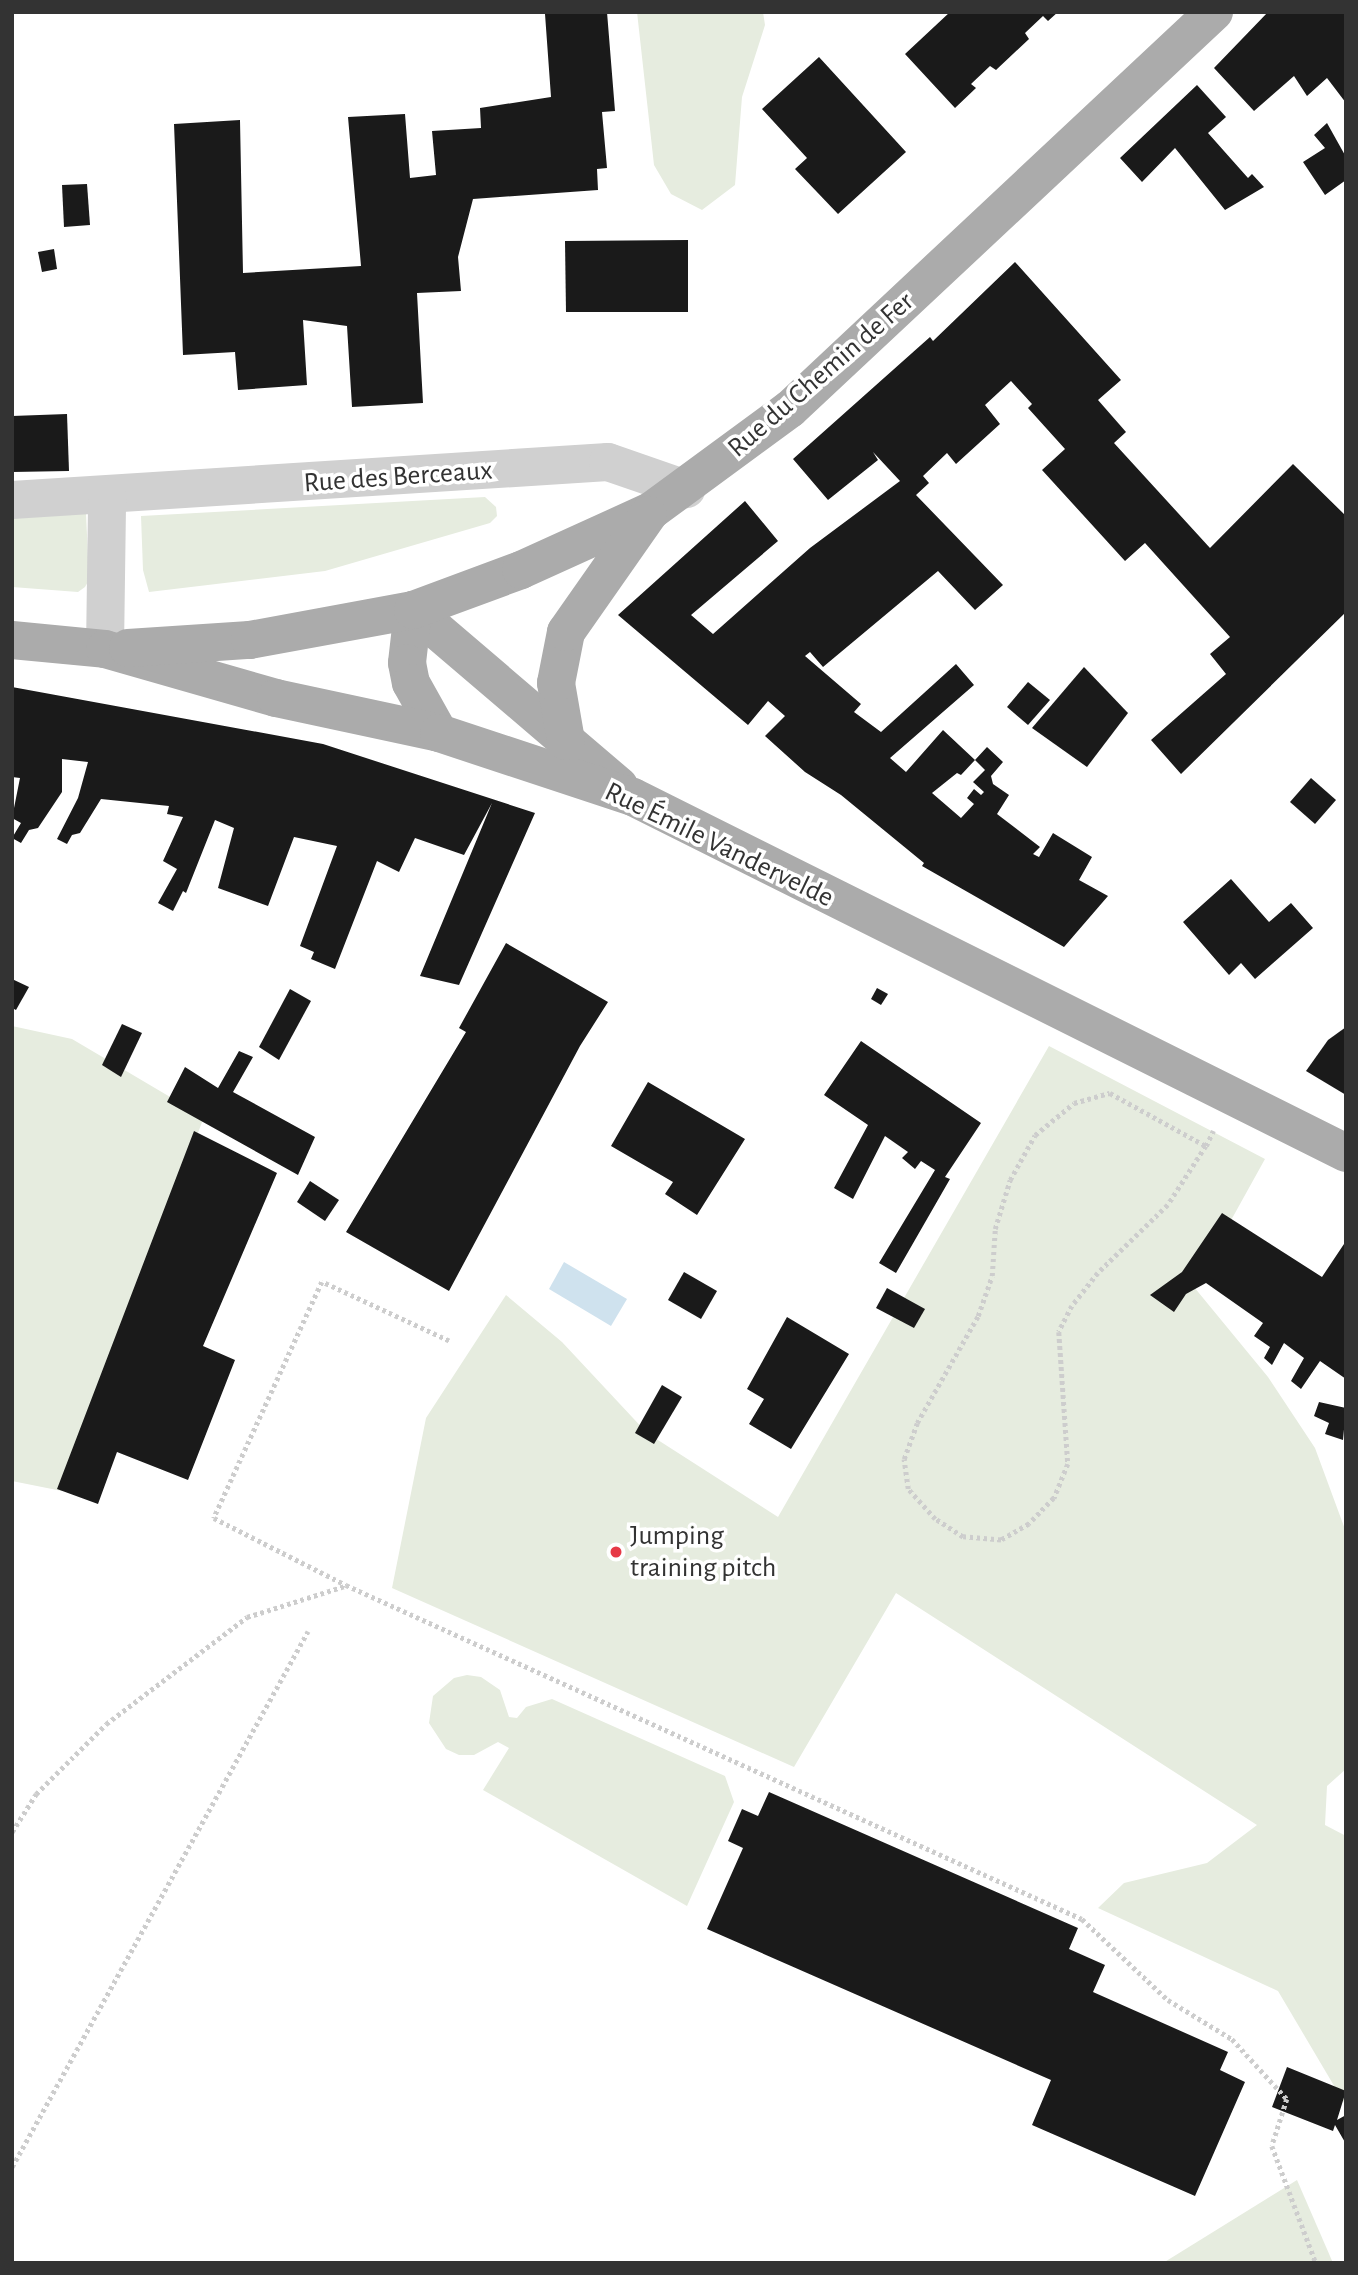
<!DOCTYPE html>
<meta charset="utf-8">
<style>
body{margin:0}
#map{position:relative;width:1358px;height:2275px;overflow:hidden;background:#fff;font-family:"Alegreya Sans",sans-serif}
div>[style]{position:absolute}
.green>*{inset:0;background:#e6ecdf}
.water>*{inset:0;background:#cfe2ee}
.building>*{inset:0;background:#1a1a1a}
.path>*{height:4.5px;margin-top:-2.25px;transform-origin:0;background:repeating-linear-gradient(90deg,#cdcdcd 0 3.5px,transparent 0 7px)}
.minor>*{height:38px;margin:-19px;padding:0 19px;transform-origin:19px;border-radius:19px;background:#d0d0d0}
.major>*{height:38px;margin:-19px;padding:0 19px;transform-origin:19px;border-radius:19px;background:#ababab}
.dots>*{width:19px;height:19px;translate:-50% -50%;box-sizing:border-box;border:4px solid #fff;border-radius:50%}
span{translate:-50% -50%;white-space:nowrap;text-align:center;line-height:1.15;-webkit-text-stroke:7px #fff;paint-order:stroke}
.street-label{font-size:28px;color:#333}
.poi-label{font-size:28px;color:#333}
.left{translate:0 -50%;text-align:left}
.frame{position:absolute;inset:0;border:14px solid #333;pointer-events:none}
</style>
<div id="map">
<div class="green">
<i style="clip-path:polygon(637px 12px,763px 12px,765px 25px,742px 97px,735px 185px,702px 210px,671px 194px,654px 165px)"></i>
<i style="clip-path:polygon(485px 497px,496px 507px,497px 516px,490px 523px,325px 571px,149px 592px,143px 570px,141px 516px)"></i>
<i style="clip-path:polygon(86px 513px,89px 580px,85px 587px,78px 592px,12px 587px,12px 516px)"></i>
<i style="clip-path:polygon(12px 1026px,72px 1039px,204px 1117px,62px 1491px,12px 1481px)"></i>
<i style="clip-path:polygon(1049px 1046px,1265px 1159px,1194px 1287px,1268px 1377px,1315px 1448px,1346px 1532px,1346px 1769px,1327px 1786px,1325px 1825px,1346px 1836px,1346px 2106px,1278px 1991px,1098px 1908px,1124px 1883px,1207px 1863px,1257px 1825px,896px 1593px,794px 1767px,392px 1588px,426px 1418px,506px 1295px,562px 1342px,647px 1433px,778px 1517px)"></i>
<i style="clip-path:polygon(467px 1675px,481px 1677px,500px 1690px,509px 1717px,517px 1718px,526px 1707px,552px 1699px,725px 1776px,734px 1802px,687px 1906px,483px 1790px,509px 1748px,498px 1742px,474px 1755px,459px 1755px,446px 1749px,429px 1723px,433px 1696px,454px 1678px)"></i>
<i style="clip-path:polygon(1297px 2180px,1333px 2263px,1163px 2263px)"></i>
</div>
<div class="water">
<i style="clip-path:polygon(564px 1262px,627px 1299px,611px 1326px,549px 1289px)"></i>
</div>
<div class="building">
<i style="clip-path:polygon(607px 12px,615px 111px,602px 112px,607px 168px,597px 169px,598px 190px,473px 199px,458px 257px,461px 291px,417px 293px,423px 403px,352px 407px,347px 326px,303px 320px,307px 385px,238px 390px,235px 352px,183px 355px,174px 124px,240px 120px,243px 273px,361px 266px,348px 117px,405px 114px,410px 178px,436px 175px,432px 131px,481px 128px,480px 108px,551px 97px,545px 14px)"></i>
<i style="clip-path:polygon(950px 12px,1058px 12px,1048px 21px,1043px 16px,1025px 33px,1029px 39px,996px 70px,990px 66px,971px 84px,976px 88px,955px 108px,905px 54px)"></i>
<i style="clip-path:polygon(1268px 12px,1346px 12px,1346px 103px,1327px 78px,1307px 96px,1294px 76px,1254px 111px,1214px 68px)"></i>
<i style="clip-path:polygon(819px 57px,906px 152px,838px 214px,795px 169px,807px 158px,762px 109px)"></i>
<i style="clip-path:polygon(1197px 85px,1226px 117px,1208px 133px,1248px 178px,1252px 174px,1264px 187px,1225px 210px,1175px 148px,1142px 182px,1120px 158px)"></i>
<i style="clip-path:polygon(1327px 123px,1346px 157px,1346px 180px,1325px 195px,1303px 162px,1325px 148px,1314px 135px)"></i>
<i style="clip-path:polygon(87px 184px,90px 225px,64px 227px,62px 185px)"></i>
<i style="clip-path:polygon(688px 240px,688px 312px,566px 312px,565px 241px)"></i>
<i style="clip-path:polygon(54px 249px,57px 269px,42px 272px,38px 252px)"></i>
<i style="clip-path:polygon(1015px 262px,1121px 380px,1098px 400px,1126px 432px,1114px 443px,1210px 548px,1293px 464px,1346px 516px,1346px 612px,1181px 774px,1151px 740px,1226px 674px,1210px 654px,1230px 637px,1145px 543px,1125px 561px,1042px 470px,1065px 449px,1028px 408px,1032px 404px,1011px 381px,985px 405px,1000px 424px,956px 464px,947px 453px,923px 476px,929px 483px,916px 495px,1003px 585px,975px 610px,938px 571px,823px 667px,810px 652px,805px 656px,861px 704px,854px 712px,881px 732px,956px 664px,974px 685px,890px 758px,906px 772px,943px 730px,975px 760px,961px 775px,957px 773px,932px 793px,961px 818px,974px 804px,967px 798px,974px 789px,981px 795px,984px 792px,973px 782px,985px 770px,975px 760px,987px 747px,1003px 762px,991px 776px,993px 784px,1009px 795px,997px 814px,1040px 847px,1033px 854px,1039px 857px,1053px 833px,1092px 857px,1079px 880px,1108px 896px,1064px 947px,922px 866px,924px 863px,841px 795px,805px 772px,765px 736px,785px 716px,768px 701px,748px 725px,618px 615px,745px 501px,778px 541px,691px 615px,713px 634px,810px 548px,900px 481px,873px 452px,878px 460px,828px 500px,793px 459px,930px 337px,933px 341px)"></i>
<i style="clip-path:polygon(67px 414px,69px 471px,12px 472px,12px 416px)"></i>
<i style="clip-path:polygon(1084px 667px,1128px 713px,1087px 767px,1032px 728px)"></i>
<i style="clip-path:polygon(1028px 682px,1050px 700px,1028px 725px,1007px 707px)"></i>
<i style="clip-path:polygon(12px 687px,323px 744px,535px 813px,459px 985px,420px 976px,492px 803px,464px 855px,415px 838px,399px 872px,377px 861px,335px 969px,311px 959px,314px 952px,300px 946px,337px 846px,294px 837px,268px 906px,218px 888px,234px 828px,215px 820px,186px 893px,183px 891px,173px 911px,158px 903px,177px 869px,163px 861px,183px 817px,167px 814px,169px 806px,101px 799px,80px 833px,72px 835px,67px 844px,57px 839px,78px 798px,88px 762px,62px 759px,62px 792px,38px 828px,29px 830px,21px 843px,12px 838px,21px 823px,12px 818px,20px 778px,12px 777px)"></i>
<i style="clip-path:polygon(1311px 778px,1336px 800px,1315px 824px,1290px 802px)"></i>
<i style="clip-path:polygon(1231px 879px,1269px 922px,1291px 903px,1313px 928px,1255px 979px,1241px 963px,1229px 975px,1183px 922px)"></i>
<i style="clip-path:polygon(506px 943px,608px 1002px,580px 1046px,449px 1291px,346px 1232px,466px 1032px,459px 1028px)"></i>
<i style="clip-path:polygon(12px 979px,29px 987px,16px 1010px,12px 1008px)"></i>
<i style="clip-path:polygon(877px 988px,888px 994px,881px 1005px,871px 999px)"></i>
<i style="clip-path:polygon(290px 989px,311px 1001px,279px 1060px,259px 1047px)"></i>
<i style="clip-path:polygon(122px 1024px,142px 1033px,121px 1077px,102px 1065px)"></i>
<i style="clip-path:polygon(1346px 1027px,1346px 1095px,1306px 1071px,1328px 1040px)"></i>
<i style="clip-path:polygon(861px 1041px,981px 1123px,945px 1177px,950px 1179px,896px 1273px,879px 1263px,935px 1170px,921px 1161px,915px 1169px,902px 1158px,908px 1152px,885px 1136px,853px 1199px,834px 1188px,868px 1125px,824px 1095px)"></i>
<i style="clip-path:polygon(239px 1051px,253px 1057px,233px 1092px,315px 1137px,298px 1175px,167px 1102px,185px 1067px,218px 1088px)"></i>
<i style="clip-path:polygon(648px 1082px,745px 1139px,697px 1215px,665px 1194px,673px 1182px,611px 1146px)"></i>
<i style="clip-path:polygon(194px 1131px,277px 1173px,203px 1346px,235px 1360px,188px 1480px,117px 1452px,98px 1504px,57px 1489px)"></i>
<i style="clip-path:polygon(310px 1181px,339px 1200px,325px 1221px,297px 1202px)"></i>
<i style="clip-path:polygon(1222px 1213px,1322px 1277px,1346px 1241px,1346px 1379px,1320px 1361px,1301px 1389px,1291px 1381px,1304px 1358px,1284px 1343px,1272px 1365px,1264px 1358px,1270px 1347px,1254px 1336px,1263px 1323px,1206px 1283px,1186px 1294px,1174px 1312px,1150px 1295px,1182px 1272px)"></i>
<i style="clip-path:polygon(684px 1272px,717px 1291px,701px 1319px,668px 1300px)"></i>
<i style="clip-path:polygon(887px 1288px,925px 1309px,914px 1328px,876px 1308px)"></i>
<i style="clip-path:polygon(787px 1317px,849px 1354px,791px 1449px,749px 1424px,764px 1399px,747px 1389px)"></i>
<i style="clip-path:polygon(662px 1385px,682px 1397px,654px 1444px,635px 1433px)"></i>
<i style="clip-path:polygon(1319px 1402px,1346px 1408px,1343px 1440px,1325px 1434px,1329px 1423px,1314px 1416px)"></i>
<i style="clip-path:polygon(769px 1792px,1078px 1928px,1069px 1949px,1105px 1965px,1093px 1992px,1228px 2052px,1220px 2070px,1245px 2082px,1195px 2196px,1032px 2125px,1051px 2080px,707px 1929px,743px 1848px,728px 1841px,742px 1809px,758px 1816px)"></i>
<i style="clip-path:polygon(1287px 2067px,1346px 2091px,1337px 2120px,1346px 2115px,1346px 2144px,1335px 2125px,1333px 2131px,1272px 2107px)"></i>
</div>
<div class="path">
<i style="left:1110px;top:1093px;width:110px;rotate:28.9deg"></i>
<i style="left:1206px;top:1146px;width:70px;rotate:122.8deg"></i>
<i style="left:1168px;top:1205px;width:98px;rotate:135.8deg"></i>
<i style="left:1098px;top:1273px;width:42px;rotate:128.2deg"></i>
<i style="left:1072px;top:1306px;width:29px;rotate:117deg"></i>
<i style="left:1059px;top:1332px;width:132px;rotate:86.1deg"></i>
<i style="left:1068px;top:1464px;width:37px;rotate:112deg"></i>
<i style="left:1054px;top:1498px;width:36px;rotate:134deg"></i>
<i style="left:1029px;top:1524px;width:32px;rotate:150deg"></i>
<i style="left:1001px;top:1540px;width:38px;rotate:-175deg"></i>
<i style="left:963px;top:1537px;width:33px;rotate:-147deg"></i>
<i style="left:935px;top:1519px;width:40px;rotate:-132deg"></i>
<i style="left:908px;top:1489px;width:30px;rotate:-98deg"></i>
<i style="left:904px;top:1459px;width:38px;rotate:-70deg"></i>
<i style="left:917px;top:1423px;width:123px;rotate:-60.3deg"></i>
<i style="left:978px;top:1316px;width:42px;rotate:-70.7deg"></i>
<i style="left:992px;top:1276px;width:47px;rotate:-86.3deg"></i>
<i style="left:995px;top:1229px;width:51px;rotate:-73deg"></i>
<i style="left:1010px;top:1180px;width:51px;rotate:-60.9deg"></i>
<i style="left:1035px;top:1135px;width:50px;rotate:-39.4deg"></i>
<i style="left:1074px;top:1103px;width:37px;rotate:-16deg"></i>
<i style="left:1206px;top:1146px;width:17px;rotate:-65deg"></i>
<i style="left:449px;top:1341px;width:140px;rotate:-155.1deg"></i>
<i style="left:322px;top:1282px;width:260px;rotate:114.6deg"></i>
<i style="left:214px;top:1518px;width:148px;rotate:26.9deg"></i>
<i style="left:346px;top:1585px;width:808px;rotate:24.41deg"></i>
<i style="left:1082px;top:1919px;width:118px;rotate:43.3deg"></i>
<i style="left:1168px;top:2000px;width:75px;rotate:31.4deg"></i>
<i style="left:1232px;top:2039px;width:81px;rotate:47.5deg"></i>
<i style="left:1287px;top:2099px;width:49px;rotate:107.7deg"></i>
<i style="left:1272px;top:2146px;width:125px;rotate:69.4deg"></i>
<i style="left:12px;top:1832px;width:45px;rotate:-57.7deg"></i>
<i style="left:36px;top:1794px;width:99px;rotate:-45deg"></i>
<i style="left:106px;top:1724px;width:177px;rotate:-37.2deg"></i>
<i style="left:247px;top:1617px;width:103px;rotate:-17.6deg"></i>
<i style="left:12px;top:2167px;width:612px;rotate:-61.09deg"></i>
</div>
<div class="minor">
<i style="left:12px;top:500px;width:597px;rotate:-3.65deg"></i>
<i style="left:608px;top:462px;width:83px;rotate:19.1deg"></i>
<i style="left:105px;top:649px;width:152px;rotate:-89.2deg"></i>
</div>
<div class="major">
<i style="left:413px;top:610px;width:271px;rotate:40.5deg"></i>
<i style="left:413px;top:610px;width:53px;rotate:96.5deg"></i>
<i style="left:407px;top:663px;width:20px;rotate:79deg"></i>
<i style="left:411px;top:683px;width:57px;rotate:60.8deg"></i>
<i style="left:12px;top:640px;width:93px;rotate:5.5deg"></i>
<i style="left:105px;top:649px;width:178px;rotate:16deg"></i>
<i style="left:276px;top:698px;width:167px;rotate:12.1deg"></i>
<i style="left:439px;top:733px;width:204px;rotate:18.3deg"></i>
<i style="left:633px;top:797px;width:797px;rotate:26.53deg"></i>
<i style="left:128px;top:648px;width:122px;rotate:-3.8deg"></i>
<i style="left:250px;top:640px;width:166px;rotate:-10.4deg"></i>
<i style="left:413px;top:610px;width:115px;rotate:-20.3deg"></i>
<i style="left:521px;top:570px;width:143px;rotate:-24.4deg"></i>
<i style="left:651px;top:511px;width:172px;rotate:-36.3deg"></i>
<i style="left:790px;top:409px;width:581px;rotate:-43.12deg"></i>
<i style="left:566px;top:741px;width:59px;rotate:-99.8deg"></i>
<i style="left:556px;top:683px;width:52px;rotate:-78.9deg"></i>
<i style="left:566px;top:632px;width:143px;rotate:-55deg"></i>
</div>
<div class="dots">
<i style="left:616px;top:1552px;background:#e63946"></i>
</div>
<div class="street-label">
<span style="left:821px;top:375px;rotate:-41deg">Rue du Chemin de Fer</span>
<span style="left:398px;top:477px;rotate:-4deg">Rue des Berceaux</span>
<span style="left:719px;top:845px;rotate:26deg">Rue Émile Vandervelde</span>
</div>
<div class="poi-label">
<span class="left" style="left:630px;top:1552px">Jumping<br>training pitch</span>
</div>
<div class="frame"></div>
</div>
